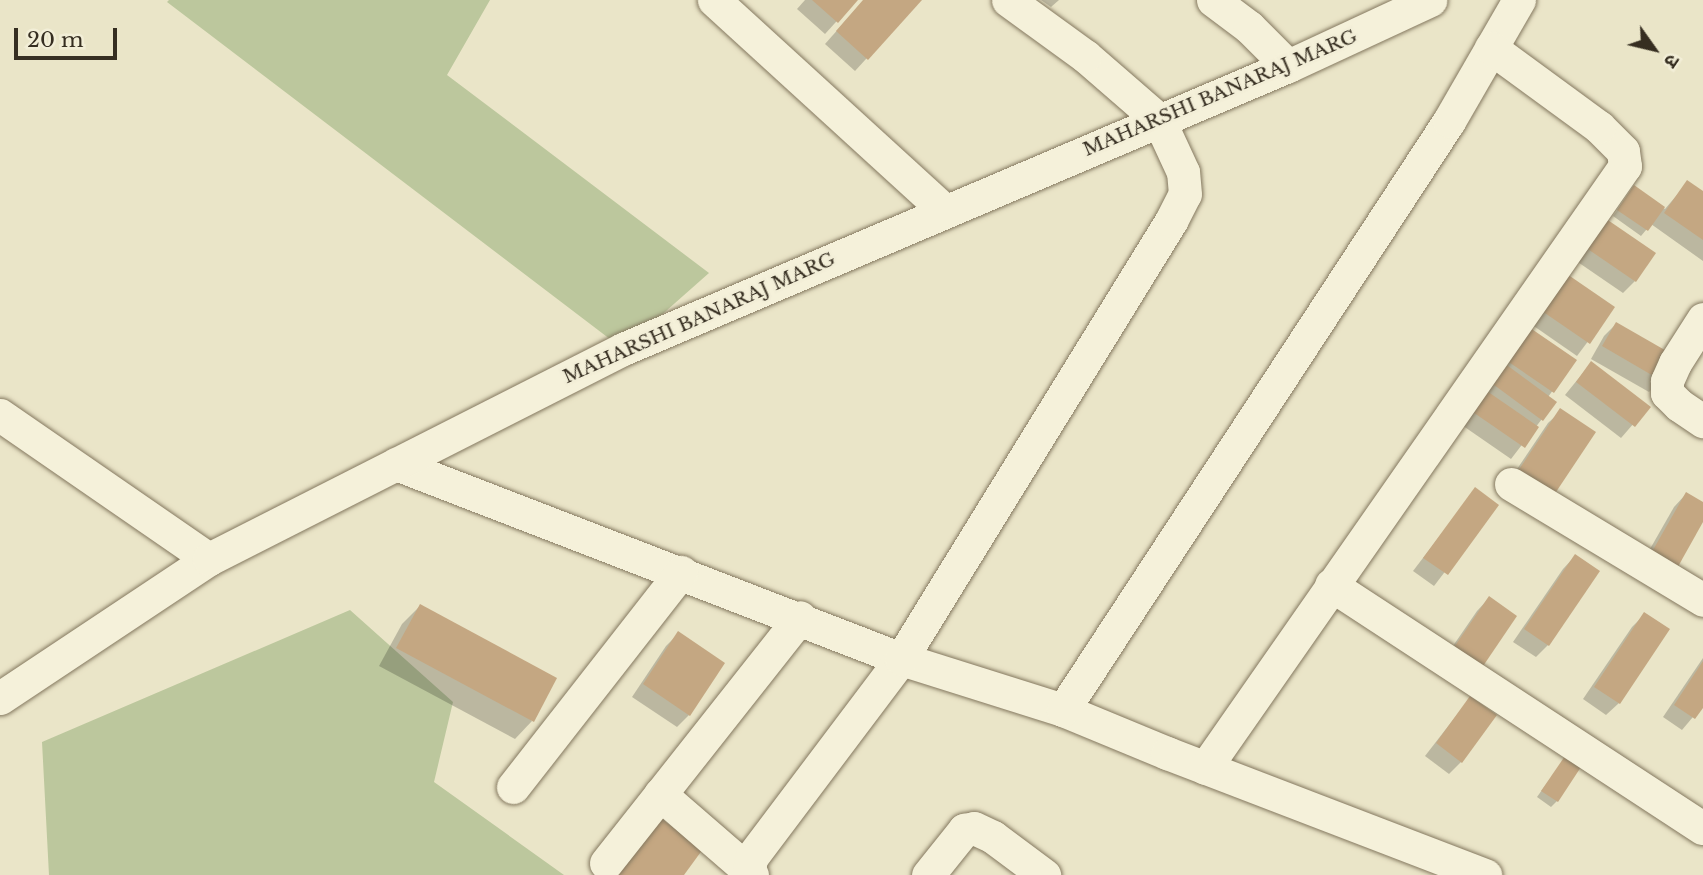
<!DOCTYPE html>
<meta charset="utf-8">
<style>
body{margin:0}
#map{position:relative;width:1703px;height:875px;overflow:hidden;background:#eae5c8;font-family:"Libre Baskerville","Noto Sans Devanagari",serif}
div>[style]{position:absolute}
.green>*{inset:0;background:#bcc79d}
.shadow>*{inset:0;background:#0003}
.building>*{inset:0;background:#c4a782}
.roads{filter:drop-shadow(0 0 2px #84785f) drop-shadow(0 0 2px #84785f)}
.street>*{height:33px;margin:-16.5px;padding:0 16.5px;transform-origin:16.5px;border-radius:16.5px;background:#f5f1da}
span{translate:-50% -50%;white-space:nowrap;text-align:center;line-height:1.15;-webkit-text-stroke:5px #f2eed7;paint-order:stroke}
.street-label{font-size:19px;color:#362e21}
.north{position:absolute;left:1619px;top:14px;width:70px;height:70px;-webkit-text-stroke:5px #f2eed7;paint-order:stroke;rotate:124deg;font-size:19px;font-weight:700;line-height:28px;text-align:center;color:#362e21}
.north::after{content:'';display:block;margin:auto;width:24px;height:32px;background:#362e21;clip-path:polygon(50% 0,100% 100%,50% 72%,0 100%)}
.scale{position:absolute;left:14px;top:28px;width:103px;height:32px;box-sizing:border-box;border:4px solid #362e21;border-top:0;padding-left:9px;font-size:21px;line-height:24px;white-space:nowrap;color:#362e21;-webkit-text-stroke:5px #f2eed7;paint-order:stroke}
</style>
<div id="map">
<div class="green">
<i style="clip-path:polygon(169px 0,490px 0,447px 75px,709px 273px,623px 349px,167px 2px)"></i>
<i style="clip-path:polygon(350px 610px,453px 702px,434px 782px,564px 875px,49px 875px,42px 742px)"></i>
</div>
<div class="shadow">
<i style="clip-path:polygon(805px 0,856px 0,825px 34px,797px 9px)"></i>
<i style="clip-path:polygon(864px 0,920px 0,855px 71px,825px 44px)"></i>
<i style="clip-path:polygon(1041px 0,1059px 0,1051px 7px)"></i>
<i style="clip-path:polygon(1688px 182px,1703px 193px,1703px 261px,1651px 224px,1641px 236px,1613px 216px,1634px 188px,1665px 209px)"></i>
<i style="clip-path:polygon(1587px 228px,1635px 281px,1623px 293px,1569px 256px)"></i>
<i style="clip-path:polygon(1552px 286px,1613px 308px,1577px 356px,1528px 322px)"></i>
<i style="clip-path:polygon(1616px 324px,1661px 380px,1649px 392px,1591px 359px,1604px 336px)"></i>
<i style="clip-path:polygon(1511px 337px,1575px 360px,1548px 397px,1555px 402px,1511px 459px,1456px 421px)"></i>
<i style="clip-path:polygon(1591px 363px,1648px 407px,1621px 438px,1565px 395px)"></i>
<i style="clip-path:polygon(1561px 411px,1593px 433px,1505px 487px,1548px 423px)"></i>
<i style="clip-path:polygon(1475px 490px,1496px 505px,1434px 586px,1413px 571px)"></i>
<i style="clip-path:polygon(1686px 494px,1703px 504px,1703px 518px,1638px 570px,1674px 507px)"></i>
<i style="clip-path:polygon(1575px 556px,1597px 572px,1548px 645px,1536px 657px,1513px 642px,1563px 569px)"></i>
<i style="clip-path:polygon(1489px 598px,1515px 616px,1435px 672px,1477px 611px)"></i>
<i style="clip-path:polygon(420px 606px,532px 721px,515px 739px,379px 666px,402px 624px)"></i>
<i style="clip-path:polygon(1644px 615px,1619px 703px,1606px 715px,1583px 699px,1632px 627px)"></i>
<i style="clip-path:polygon(678px 634px,689px 715px,677px 727px,632px 697px,666px 646px)"></i>
<i style="clip-path:polygon(1703px 658px,1703px 705px,1682px 730px,1663px 717px)"></i>
<i style="clip-path:polygon(1470px 698px,1461px 762px,1449px 774px,1425px 756px)"></i>
<i style="clip-path:polygon(1565px 758px,1557px 801px,1551px 807px,1537px 797px)"></i>
</div>
<div class="building">
<i style="clip-path:polygon(812px 0,858px 0,838px 23px)"></i>
<i style="clip-path:polygon(863px 0,922px 0,868px 60px,836px 31px)"></i>
<i style="clip-path:polygon(1687px 180px,1703px 191px,1703px 240px,1664px 213px)"></i>
<i style="clip-path:polygon(1634px 185px,1665px 207px,1648px 231px,1617px 210px)"></i>
<i style="clip-path:polygon(1599px 214px,1656px 253px,1636px 282px,1579px 243px)"></i>
<i style="clip-path:polygon(1564px 272px,1615px 307px,1590px 344px,1539px 309px)"></i>
<i style="clip-path:polygon(1616px 322px,1677px 357px,1662px 381px,1602px 346px)"></i>
<i style="clip-path:polygon(1523px 323px,1577px 360px,1554px 393px,1500px 356px)"></i>
<i style="clip-path:polygon(1500px 360px,1557px 402px,1543px 421px,1486px 379px)"></i>
<i style="clip-path:polygon(1591px 361px,1651px 407px,1635px 427px,1576px 382px)"></i>
<i style="clip-path:polygon(1481px 387px,1539px 427px,1525px 448px,1467px 408px)"></i>
<i style="clip-path:polygon(1560px 408px,1596px 432px,1552px 498px,1516px 474px)"></i>
<i style="clip-path:polygon(1475px 487px,1499px 505px,1448px 575px,1423px 558px)"></i>
<i style="clip-path:polygon(1686px 492px,1703px 502px,1703px 522px,1675px 572px,1649px 557px)"></i>
<i style="clip-path:polygon(1575px 554px,1600px 571px,1549px 646px,1524px 629px)"></i>
<i style="clip-path:polygon(1489px 596px,1517px 616px,1475px 678px,1446px 659px)"></i>
<i style="clip-path:polygon(420px 604px,557px 678px,534px 722px,396px 648px)"></i>
<i style="clip-path:polygon(1644px 612px,1670px 629px,1620px 704px,1594px 687px)"></i>
<i style="clip-path:polygon(678px 631px,725px 663px,690px 716px,643px 684px)"></i>
<i style="clip-path:polygon(1703px 661px,1703px 708px,1695px 719px,1674px 705px)"></i>
<i style="clip-path:polygon(1470px 696px,1497px 715px,1462px 763px,1436px 743px)"></i>
<i style="clip-path:polygon(1565px 756px,1581px 767px,1558px 802px,1541px 791px)"></i>
<i style="clip-path:polygon(659px 817px,703px 849px,684px 875px,617px 875px)"></i>
</div>
<div class="roads">
<div class="street">
<i style="left:714px;top:0;width:313px;rotate:42.4deg"></i>
<i style="left:1213px;top:0;width:45px;rotate:36.9deg"></i>
<i style="left:1249px;top:27px;width:55px;rotate:45deg"></i>
<i style="left:1703px;top:319px;width:52px;rotate:122.5deg"></i>
<i style="left:1675px;top:363px;width:20px;rotate:114deg"></i>
<i style="left:1667px;top:381px;width:12px;rotate:90deg"></i>
<i style="left:1667px;top:393px;width:17px;rotate:45deg"></i>
<i style="left:1679px;top:405px;width:29px;rotate:34deg"></i>
<i style="left:0;top:415px;width:254px;rotate:34.6deg"></i>
<i style="left:396px;top:464px;width:541px;rotate:21.11deg"></i>
<i style="left:901px;top:659px;width:170px;rotate:17.5deg"></i>
<i style="left:1063px;top:710px;width:113px;rotate:22.5deg"></i>
<i style="left:1167px;top:753px;width:341px;rotate:21deg"></i>
<i style="left:1511px;top:484px;width:224px;rotate:31.1deg"></i>
<i style="left:1331px;top:585px;width:444px;rotate:33.2deg"></i>
<i style="left:0;top:698px;width:251px;rotate:-33.6deg"></i>
<i style="left:209px;top:559px;width:464px;rotate:-26.9deg"></i>
<i style="left:623px;top:349px;width:723px;rotate:-23.05deg"></i>
<i style="left:1288px;top:66px;width:157px;rotate:-24.9deg"></i>
<i style="left:1063px;top:710px;width:704px;rotate:-56.76deg"></i>
<i style="left:1449px;top:121px;width:140px;rotate:-60deg"></i>
<i style="left:1205px;top:768px;width:734px;rotate:-55.1deg"></i>
<i style="left:1625px;top:166px;width:15px;rotate:-98deg"></i>
<i style="left:1623px;top:151px;width:34px;rotate:-135deg"></i>
<i style="left:1599px;top:127px;width:134px;rotate:-143.8deg"></i>
<i style="left:513px;top:787px;width:273px;rotate:-52deg"></i>
<i style="left:660px;top:794px;width:118px;rotate:40.9deg"></i>
<i style="left:606px;top:863px;width:313px;rotate:-51.7deg"></i>
<i style="left:752px;top:875px;width:5px;rotate:-127deg"></i>
<i style="left:749px;top:871px;width:13px;rotate:-81deg"></i>
<i style="left:751px;top:858px;width:249px;rotate:-53deg"></i>
<i style="left:901px;top:659px;width:515px;rotate:-58.35deg"></i>
<i style="left:1171px;top:221px;width:30px;rotate:-63deg"></i>
<i style="left:1185px;top:194px;width:22px;rotate:-95deg"></i>
<i style="left:1183px;top:172px;width:57px;rotate:-114.8deg"></i>
<i style="left:1159px;top:120px;width:98px;rotate:-139.1deg"></i>
<i style="left:1085px;top:56px;width:95px;rotate:-144deg"></i>
<i style="left:928px;top:875px;width:58px;rotate:-51.3deg"></i>
<i style="left:964px;top:830px;width:10px;rotate:-11deg"></i>
<i style="left:974px;top:828px;width:21px;rotate:25deg"></i>
<i style="left:993px;top:837px;width:64px;rotate:36.7deg"></i>
</div>
</div>
<div class="street-label">
<span style="left:1220px;top:93px;rotate:-23deg">MAHARSHI BANARAJ MARG</span>
<span style="left:699px;top:318px;rotate:-24deg">MAHARSHI BANARAJ MARG</span>
</div>
<div class="north">उ</div>
<div class="scale">20 m</div>
</div>
